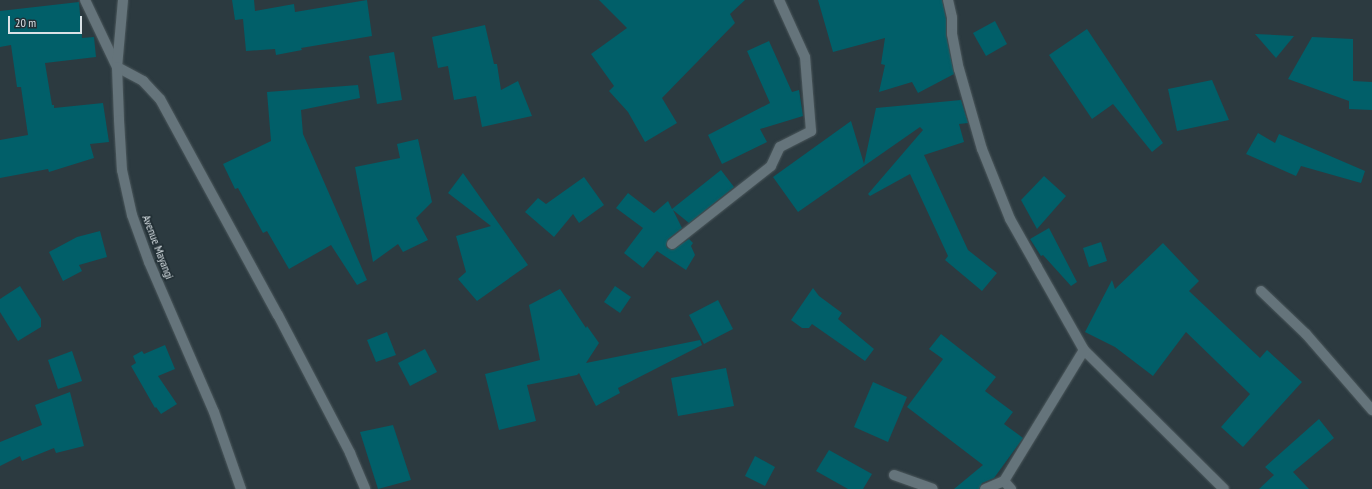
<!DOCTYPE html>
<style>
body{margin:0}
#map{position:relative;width:1372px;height:489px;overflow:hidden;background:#2c3a40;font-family:"PT Sans Narrow",sans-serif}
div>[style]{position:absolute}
.building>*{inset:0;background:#015f69}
.roads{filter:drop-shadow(0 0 1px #4b575b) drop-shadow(0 0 1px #4b575b)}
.service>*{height:10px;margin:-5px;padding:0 5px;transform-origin:5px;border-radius:5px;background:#65747b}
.minor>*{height:10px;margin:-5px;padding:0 5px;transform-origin:5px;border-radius:5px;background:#65747b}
.tertiary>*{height:10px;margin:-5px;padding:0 5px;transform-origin:5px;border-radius:5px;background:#65747b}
span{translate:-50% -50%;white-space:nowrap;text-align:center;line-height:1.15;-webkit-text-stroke:3.5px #222f35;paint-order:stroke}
.street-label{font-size:12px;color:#d9e1e5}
.scale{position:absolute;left:8px;top:16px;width:74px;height:18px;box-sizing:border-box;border:2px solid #d9e1e5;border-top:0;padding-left:5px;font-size:12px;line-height:14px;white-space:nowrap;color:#d9e1e5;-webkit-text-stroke:3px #222f35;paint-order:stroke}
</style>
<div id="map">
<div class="building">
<i style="clip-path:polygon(232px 0,254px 0,255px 11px,294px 4px,295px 12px,367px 0,372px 36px,301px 48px,302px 50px,276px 55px,275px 49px,246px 51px,243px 19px,235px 20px)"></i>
<i style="clip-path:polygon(599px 0,745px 0,730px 14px,735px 23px,662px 98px,677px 123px,645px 142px,628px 112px,609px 91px,614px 86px,591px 54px,627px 28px)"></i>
<i style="clip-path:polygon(818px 0,942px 0,946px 19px,946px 35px,954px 74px,918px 93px,912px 82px,879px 92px,885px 65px,881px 64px,885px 38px,833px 52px)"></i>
<i style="clip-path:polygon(79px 2px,82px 38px,94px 37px,96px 57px,45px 63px,52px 105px,54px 105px,54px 108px,103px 103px,109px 142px,90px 144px,94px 158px,49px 172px,48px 169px,0 178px,0 140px,28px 135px,21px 87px,17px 87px,11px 45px,0 47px,0 11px)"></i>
<i style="clip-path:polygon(995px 21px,1007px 44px,986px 56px,973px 33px)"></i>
<i style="clip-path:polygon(485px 25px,494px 64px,497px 64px,501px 90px,518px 81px,532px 116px,482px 127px,476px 96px,454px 100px,448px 66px,438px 68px,432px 37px)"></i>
<i style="clip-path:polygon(1087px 29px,1163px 143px,1152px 152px,1113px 104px,1092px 119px,1049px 55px)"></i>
<i style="clip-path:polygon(1255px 34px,1294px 36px,1276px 58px)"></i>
<i style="clip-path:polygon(1312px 37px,1353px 39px,1353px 81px,1372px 82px,1372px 110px,1349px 109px,1349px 101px,1288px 79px)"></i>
<i style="clip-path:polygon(769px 41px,792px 92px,799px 90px,803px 116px,760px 129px,767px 142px,722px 164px,708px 135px,770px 103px,747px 51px)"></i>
<i style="clip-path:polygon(394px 52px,402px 100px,377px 104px,369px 56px)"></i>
<i style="clip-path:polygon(1212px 80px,1229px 120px,1177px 131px,1168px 89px)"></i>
<i style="clip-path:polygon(358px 85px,360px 98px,301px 110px,303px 134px,367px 280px,357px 285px,331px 245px,289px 269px,267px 231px,263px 233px,238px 188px,235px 189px,223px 164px,271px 141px,267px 92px)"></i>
<i style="clip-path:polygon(961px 100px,968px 123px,959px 124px,964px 142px,924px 155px,968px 250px,997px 273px,982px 291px,945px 260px,948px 256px,910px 174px,870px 196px,868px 194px,923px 130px,920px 127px,798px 212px,773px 177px,851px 121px,864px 164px,876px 108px)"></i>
<i style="clip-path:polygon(1258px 133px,1275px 143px,1279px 134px,1365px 171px,1361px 183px,1301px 166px,1296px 176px,1246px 154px)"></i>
<i style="clip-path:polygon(418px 139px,432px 202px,416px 218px,428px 240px,403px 252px,398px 244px,373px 262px,355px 167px,400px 158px,397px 144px)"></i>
<i style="clip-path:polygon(721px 170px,734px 187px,689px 223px,673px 210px,682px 228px,668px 239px,666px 245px,667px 248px,673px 250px,689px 239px,693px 243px,691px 246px,695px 255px,686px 270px,657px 251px,643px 268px,624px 253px,643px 228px,616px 208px,628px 193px,654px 213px,668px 201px,672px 209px)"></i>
<i style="clip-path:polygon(463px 173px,528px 265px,477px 301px,458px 279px,466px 272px,456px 236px,491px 226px,448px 193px)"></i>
<i style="clip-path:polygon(1044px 176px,1066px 196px,1037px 229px,1021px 200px)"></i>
<i style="clip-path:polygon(584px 177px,604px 205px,579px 223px,573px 214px,554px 237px,525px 212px,538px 198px,546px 204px)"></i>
<i style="clip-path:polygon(1049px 228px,1077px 282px,1071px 286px,1043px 255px,1041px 256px,1030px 239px)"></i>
<i style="clip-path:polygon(100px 231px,107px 257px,79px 265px,82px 271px,63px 281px,49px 252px,77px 237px)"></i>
<i style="clip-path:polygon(1101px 242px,1107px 261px,1089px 267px,1083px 248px)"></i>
<i style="clip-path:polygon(1163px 243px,1199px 281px,1189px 291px,1260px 358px,1267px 350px,1302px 382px,1243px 447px,1221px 427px,1250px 394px,1186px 332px,1153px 376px,1115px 347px,1085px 332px,1112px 280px,1115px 289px)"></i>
<i style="clip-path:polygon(20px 286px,41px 319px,41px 327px,18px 341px,0 312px,0 299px)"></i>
<i style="clip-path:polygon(615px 286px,631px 297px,620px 313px,604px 302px)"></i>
<i style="clip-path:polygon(813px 288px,819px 296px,842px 313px,838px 319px,874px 349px,865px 361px,812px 324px,809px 328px,802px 328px,791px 320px)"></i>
<i style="clip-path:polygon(560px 289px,586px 328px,587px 326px,599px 343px,586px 363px,700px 340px,702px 345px,618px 388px,620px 393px,596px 406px,579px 373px,577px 375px,527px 385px,536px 421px,499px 430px,485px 374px,540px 360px,529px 305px)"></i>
<i style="clip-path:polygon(718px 300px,733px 329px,704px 344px,689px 315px)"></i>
<i style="clip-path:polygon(387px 332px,396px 355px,376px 362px,367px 340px)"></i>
<i style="clip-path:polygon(941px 334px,996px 377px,985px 391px,1013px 412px,1004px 424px,1023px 438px,994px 478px,982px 483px,979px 489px,954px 489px,983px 465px,907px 407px,943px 359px,929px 349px)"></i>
<i style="clip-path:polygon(165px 345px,175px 369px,158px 376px,177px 404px,161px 414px,156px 407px,155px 408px,131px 366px,136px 363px,133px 356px,142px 351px,144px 354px)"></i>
<i style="clip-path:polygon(425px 349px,437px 372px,410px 386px,398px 363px)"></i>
<i style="clip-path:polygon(72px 351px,82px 381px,58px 389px,48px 360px)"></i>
<i style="clip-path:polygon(726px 368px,734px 406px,678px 416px,671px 378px)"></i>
<i style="clip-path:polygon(873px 382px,907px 397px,888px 442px,854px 427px)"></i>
<i style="clip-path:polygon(70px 392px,84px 446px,56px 453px,54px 448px,22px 461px,20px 456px,0 466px,0 442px,42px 425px,35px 405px)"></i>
<i style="clip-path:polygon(1319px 419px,1334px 438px,1293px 472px,1309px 489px,1259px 489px,1274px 475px,1265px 467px)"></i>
<i style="clip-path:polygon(393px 425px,411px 480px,378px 489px,360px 432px)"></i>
<i style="clip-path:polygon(829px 450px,872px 474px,863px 489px,848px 489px,816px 471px)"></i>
<i style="clip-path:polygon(755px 456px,775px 467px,765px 486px,745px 476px)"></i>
</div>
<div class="roads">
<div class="service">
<i style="left:85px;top:0;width:74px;rotate:64.5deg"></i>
</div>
<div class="minor">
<i style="left:948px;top:0;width:18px;rotate:77deg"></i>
<i style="left:952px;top:18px;width:16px;rotate:90deg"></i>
<i style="left:952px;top:34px;width:36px;rotate:79deg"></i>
<i style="left:959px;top:69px;width:83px;rotate:74deg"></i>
<i style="left:982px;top:149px;width:75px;rotate:68.2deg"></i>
<i style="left:1010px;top:219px;width:55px;rotate:60.6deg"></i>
<i style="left:1037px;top:267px;width:95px;rotate:60.5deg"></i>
<i style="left:1084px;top:350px;width:197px;rotate:44.8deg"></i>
<i style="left:117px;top:67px;width:30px;rotate:28deg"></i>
<i style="left:143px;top:81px;width:25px;rotate:47deg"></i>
<i style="left:160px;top:99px;width:246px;rotate:61.4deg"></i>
<i style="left:278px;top:315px;width:156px;rotate:62.4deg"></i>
<i style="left:350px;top:453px;width:39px;rotate:67deg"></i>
<i style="left:672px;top:244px;width:126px;rotate:-38.2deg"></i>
<i style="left:771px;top:166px;width:21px;rotate:-65deg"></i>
<i style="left:780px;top:147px;width:35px;rotate:-27deg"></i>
<i style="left:811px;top:131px;width:74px;rotate:-94.6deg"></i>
<i style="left:805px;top:57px;width:63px;rotate:-114.5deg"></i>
<i style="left:1261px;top:291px;width:62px;rotate:43.7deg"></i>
<i style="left:1306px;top:334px;width:101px;rotate:49deg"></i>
<i style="left:894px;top:475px;width:41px;rotate:19.7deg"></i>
<i style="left:1004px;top:481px;width:11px;rotate:49deg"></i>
<i style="left:985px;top:489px;width:21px;rotate:-23deg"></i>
<i style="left:1004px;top:481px;width:153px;rotate:-58.6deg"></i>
</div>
<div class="tertiary">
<i style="left:123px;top:0;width:67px;rotate:95.1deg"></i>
<i style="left:117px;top:67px;width:53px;rotate:87.8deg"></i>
<i style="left:119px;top:120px;width:50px;rotate:86.6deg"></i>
<i style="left:122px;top:170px;width:46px;rotate:77.5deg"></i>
<i style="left:132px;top:215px;width:50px;rotate:70.1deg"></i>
<i style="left:149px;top:262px;width:163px;rotate:66.6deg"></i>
<i style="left:214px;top:412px;width:82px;rotate:70.7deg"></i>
</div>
</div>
<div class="street-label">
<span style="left:158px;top:247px;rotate:69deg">Avenue Mayangi</span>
</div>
<div class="scale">20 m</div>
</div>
